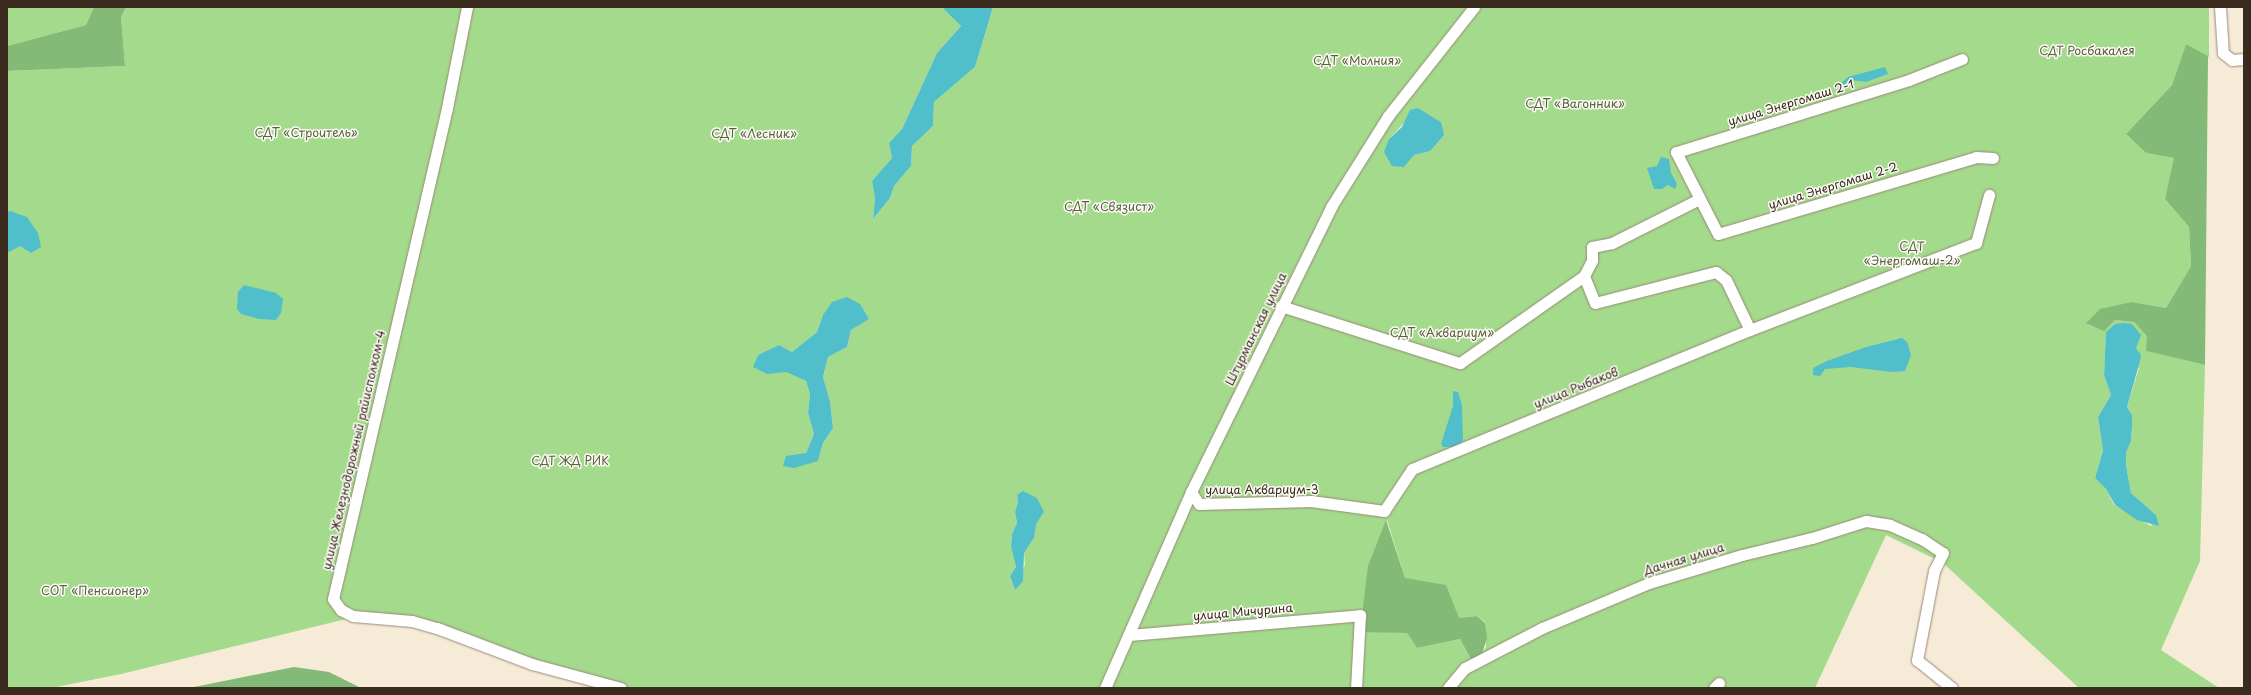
<!DOCTYPE html>
<meta charset="utf-8">
<style>
body{margin:0}
#map{position:relative;width:2251px;height:695px;overflow:hidden;background:#f6ebd7;font-family:"Playpen Sans",sans-serif}
div>[style]{position:absolute}
.green>*{inset:0;background:#a4da8b}
.forest>*{inset:0;background:#83ba77}
.water>*{inset:0;background:#51becb}
.roads{filter:drop-shadow(0 0 1px #988a7a) drop-shadow(0 0 1px #988a7a)}
.minor>*{height:11px;margin:-5.5px;padding:0 5.5px;transform-origin:5.5px;border-radius:5.5px;background:#fff}
span{translate:-50% -50%;white-space:nowrap;text-align:center;line-height:1.15;-webkit-text-stroke:3px #fdfcf7;paint-order:stroke}
.park-label{font-size:12px;color:#5a5f3f}
.street-label{font-size:12px;color:#3b2a1e}
.frame{position:absolute;inset:0;border:8px solid #3b2a1e;pointer-events:none}
</style>
<div id="map">
<div class="green">
<i style="clip-path:polygon(7px 7px,94px 7px,86px 25px,7px 46px)"></i>
<i style="clip-path:polygon(evenodd,126px 7px,945px 7px,961px 26px,937px 53px,902px 129px,889px 143px,892px 158px,872px 181px,875px 198px,873px 219px,890px 198px,894px 186px,911px 166px,912px 146px,933px 126px,934px 102px,975px 67px,993px 7px,2209px 7px,2209px 57px,2186px 44px,2172px 85px,2126px 134px,2146px 153px,2175px 158px,2165px 199px,2189px 227px,2191px 266px,2166px 308px,2132px 302px,2109px 324px,2115px 320px,2134px 322px,2148px 336px,2146px 351px,2205px 365px,2200px 561px,2161px 650px,2219px 688px,2079px 688px,1943px 563px,1886px 535px,1815px 688px,609px 688px,410px 622px,346px 619px,121px 674px,51px 688px,7px 688px,7px 71px,125px 66px,121px 17px,126px 7px,1418px 108px,1441px 122px,1430px 151px,1413px 155px,1404px 167px,1389px 139px,1418px 108px,126px 7px,823px 315px,868px 319px,851px 330px,847px 347px,828px 357px,823px 377px,830px 401px,833px 428px,823px 443px,818px 461px,806px 453px,814px 434px,808px 413px,810px 394px,806px 381px,786px 372px,754px 367px,758px 355px,779px 345px,792px 352px,817px 332px,823px 315px,126px 7px,2106px 332px,2139px 368px,2127px 407px,2132px 415px,2132px 426px,2131px 441px,2126px 453px,2126px 465px,2131px 493px,2156px 515px,2151px 526px,2114px 505px,2106px 489px,2095px 478px,2103px 449px,2098px 417px,2111px 395px,2104px 375px,2106px 332px,126px 7px,1017px 495px,1044px 512px,1035px 524px,1034px 538px,1024px 553px,1025px 565px,1015px 590px,1010px 576px,1016px 567px,1011px 547px,1012px 534px,1017px 523px,1015px 512px,1018px 502px,1017px 495px,126px 7px,1387px 520px,1405px 578px,1459px 618px,1477px 616px,1485px 622px,1486px 648px,1472px 661px,1460px 639px,1417px 648px,1407px 633px,1360px 631px,1387px 520px)"></i>
</div>
<div class="forest">
<i style="clip-path:polygon(94px 7px,126px 7px,121px 17px,125px 66px,7px 71px,7px 46px,86px 25px)"></i>
<i style="clip-path:polygon(2186px 44px,2208px 56px,2205px 365px,2146px 351px,2147px 336px,2134px 322px,2115px 320px,2104px 331px,2086px 323px,2100px 309px,2132px 302px,2166px 308px,2191px 266px,2189px 227px,2165px 199px,2174px 158px,2146px 153px,2126px 134px,2172px 85px)"></i>
<i style="clip-path:polygon(1386px 520px,1405px 578px,1446px 585px,1459px 618px,1477px 616px,1485px 623px,1487px 638px,1481px 657px,1472px 661px,1460px 639px,1417px 648px,1407px 633px,1360px 632px,1368px 566px)"></i>
<i style="clip-path:polygon(294px 667px,329px 672px,361px 688px,189px 688px)"></i>
</div>
<div class="water">
<i style="clip-path:polygon(945px 7px,993px 7px,975px 67px,934px 102px,933px 126px,912px 146px,911px 166px,894px 186px,890px 198px,873px 219px,875px 198px,872px 181px,892px 158px,889px 143px,902px 129px,937px 53px,961px 26px,944px 9px)"></i>
<i style="clip-path:polygon(1885px 67px,1888px 74px,1866px 82px,1851px 80px,1843px 85px,1842px 82px,1848px 77px)"></i>
<i style="clip-path:polygon(1418px 108px,1441px 122px,1444px 135px,1430px 151px,1414px 155px,1404px 167px,1392px 166px,1384px 152px,1389px 139px,1402px 127px,1410px 110px)"></i>
<i style="clip-path:polygon(1661px 157px,1669px 159px,1671px 173px,1677px 184px,1675px 189px,1668px 185px,1662px 189px,1654px 189px,1647px 168px,1657px 166px)"></i>
<i style="clip-path:polygon(10px 211px,27px 217px,38px 233px,41px 247px,31px 253px,20px 246px,7px 253px,7px 212px)"></i>
<i style="clip-path:polygon(244px 285px,276px 293px,283px 299px,281px 313px,276px 320px,259px 319px,241px 314px,237px 309px,238px 292px)"></i>
<i style="clip-path:polygon(847px 297px,860px 304px,869px 319px,851px 330px,847px 347px,828px 357px,823px 377px,830px 401px,833px 428px,823px 443px,818px 461px,794px 468px,783px 466px,786px 456px,806px 453px,814px 434px,808px 413px,810px 394px,806px 381px,786px 372px,767px 374px,753px 367px,758px 355px,779px 345px,792px 352px,817px 332px,823px 315px,832px 302px)"></i>
<i style="clip-path:polygon(2124px 323px,2132px 324px,2141px 335px,2136px 348px,2141px 355px,2140px 361px,2127px 407px,2132px 415px,2132px 426px,2131px 441px,2126px 453px,2126px 465px,2131px 493px,2156px 515px,2159px 526px,2137px 520px,2115px 505px,2106px 489px,2095px 478px,2103px 450px,2098px 417px,2111px 395px,2104px 375px,2106px 332px,2115px 324px)"></i>
<i style="clip-path:polygon(1902px 338px,1907px 342px,1911px 355px,1905px 371px,1892px 372px,1851px 367px,1825px 369px,1820px 376px,1813px 375px,1813px 368px,1827px 361px,1866px 347px)"></i>
<i style="clip-path:polygon(1453px 391px,1458px 392px,1462px 405px,1463px 441px,1456px 447px,1443px 447px,1441px 444px,1453px 406px)"></i>
<i style="clip-path:polygon(1023px 491px,1037px 498px,1044px 512px,1036px 524px,1034px 538px,1024px 553px,1023px 581px,1015px 590px,1010px 576px,1016px 567px,1011px 547px,1012px 534px,1017px 523px,1015px 512px,1018px 502px,1017px 495px)"></i>
</div>
<div class="roads">
<div class="minor">
<i style="left:467px;top:7px;width:103px;rotate:101.2deg"></i>
<i style="left:447px;top:108px;width:504px;rotate:103.07deg"></i>
<i style="left:333px;top:599px;width:14px;rotate:54deg"></i>
<i style="left:341px;top:610px;width:13px;rotate:27deg"></i>
<i style="left:353px;top:616px;width:59px;rotate:4.8deg"></i>
<i style="left:412px;top:621px;width:26px;rotate:16deg"></i>
<i style="left:437px;top:628px;width:102px;rotate:20.8deg"></i>
<i style="left:532px;top:664px;width:92px;rotate:15.1deg"></i>
<i style="left:2220px;top:7px;width:46px;rotate:86.3deg"></i>
<i style="left:2223px;top:53px;width:11px;rotate:38deg"></i>
<i style="left:2232px;top:60px;width:12px;rotate:-5deg"></i>
<i style="left:1962px;top:59px;width:57px;rotate:158.4deg"></i>
<i style="left:1909px;top:80px;width:244px;rotate:162.8deg"></i>
<i style="left:1676px;top:152px;width:92px;rotate:62.9deg"></i>
<i style="left:1718px;top:234px;width:269px;rotate:-16.6deg"></i>
<i style="left:1976px;top:157px;width:17px;rotate:3deg"></i>
<i style="left:1584px;top:276px;width:29px;rotate:68deg"></i>
<i style="left:1595px;top:303px;width:125px;rotate:-14.4deg"></i>
<i style="left:1716px;top:272px;width:13px;rotate:39deg"></i>
<i style="left:1726px;top:280px;width:55px;rotate:64.4deg"></i>
<i style="left:1281px;top:306px;width:188px;rotate:17.7deg"></i>
<i style="left:1460px;top:363px;width:151px;rotate:-35.1deg"></i>
<i style="left:1584px;top:276px;width:18px;rotate:-63deg"></i>
<i style="left:1592px;top:260px;width:13px;rotate:-90deg"></i>
<i style="left:1592px;top:247px;width:20px;rotate:-11deg"></i>
<i style="left:1612px;top:243px;width:97px;rotate:-26.8deg"></i>
<i style="left:1191px;top:492px;width:14px;rotate:56deg"></i>
<i style="left:1199px;top:504px;width:112px;rotate:-1.5deg"></i>
<i style="left:1311px;top:501px;width:74px;rotate:7.8deg"></i>
<i style="left:1384px;top:511px;width:50px;rotate:-56.3deg"></i>
<i style="left:1412px;top:469px;width:365px;rotate:-22.4deg"></i>
<i style="left:1750px;top:330px;width:242px;rotate:-21.1deg"></i>
<i style="left:1976px;top:243px;width:50px;rotate:-74.8deg"></i>
<i style="left:1129px;top:635px;width:232px;rotate:-4.9deg"></i>
<i style="left:1360px;top:615px;width:73px;rotate:93.1deg"></i>
<i style="left:1105px;top:688px;width:214px;rotate:-66.3deg"></i>
<i style="left:1191px;top:492px;width:318px;rotate:-63.8deg"></i>
<i style="left:1331px;top:207px;width:107px;rotate:-57.9deg"></i>
<i style="left:1388px;top:116px;width:139px;rotate:-51.7deg"></i>
<i style="left:1448px;top:688px;width:26px;rotate:-50deg"></i>
<i style="left:1465px;top:668px;width:87px;rotate:-27.5deg"></i>
<i style="left:1542px;top:628px;width:116px;rotate:-22.8deg"></i>
<i style="left:1649px;top:583px;width:97px;rotate:-16.8deg"></i>
<i style="left:1742px;top:555px;width:72px;rotate:-13.7deg"></i>
<i style="left:1812px;top:538px;width:57px;rotate:-17.5deg"></i>
<i style="left:1866px;top:521px;width:24px;rotate:9deg"></i>
<i style="left:1890px;top:525px;width:35px;rotate:24deg"></i>
<i style="left:1922px;top:539px;width:25px;rotate:34deg"></i>
<i style="left:1943px;top:553px;width:20px;rotate:117deg"></i>
<i style="left:1934px;top:571px;width:91px;rotate:100.8deg"></i>
<i style="left:1917px;top:660px;width:45px;rotate:38.7deg"></i>
<i style="left:1714px;top:688px;width:7px;rotate:-45deg"></i>
</div>
</div>
<div class="park-label">
<span style="left:2087px;top:51px">СДТ Росбакалея</span>
<span style="left:1357px;top:61px">СДТ «Молния»</span>
<span style="left:1575px;top:104px">СДТ «Вагонник»</span>
<span style="left:306px;top:133px">СДТ «Строитель»</span>
<span style="left:754px;top:134px">СДТ «Лесник»</span>
<span style="left:1109px;top:207px">СДТ «Связист»</span>
<span style="left:1912px;top:254px">СДТ<br>«Энергомаш-2»</span>
<span style="left:1442px;top:333px">СДТ «Аквариум»</span>
<span style="left:570px;top:461px">СДТ ЖД РИК</span>
<span style="left:95px;top:591px">СОТ «Пенсионер»</span>
</div>
<div class="street-label">
<span style="left:1791px;top:103px;rotate:-17deg">улица Энергомаш 2-1</span>
<span style="left:1833px;top:186px;rotate:-17deg">улица Энергомаш 2-2</span>
<span style="left:1256px;top:329px;rotate:-64deg">Штурманская улица</span>
<span style="left:1576px;top:388px;rotate:-22deg">улица Рыбаков</span>
<span style="left:354px;top:450px;rotate:-77deg">улица Железнодорожный райисполком-4</span>
<span style="left:1262px;top:490px">улица Аквариум-3</span>
<span style="left:1684px;top:559px;rotate:-17deg">Дачная улица</span>
<span style="left:1243px;top:612px;rotate:-5deg">улица Мичурина</span>
</div>
<div class="frame"></div>
</div>
